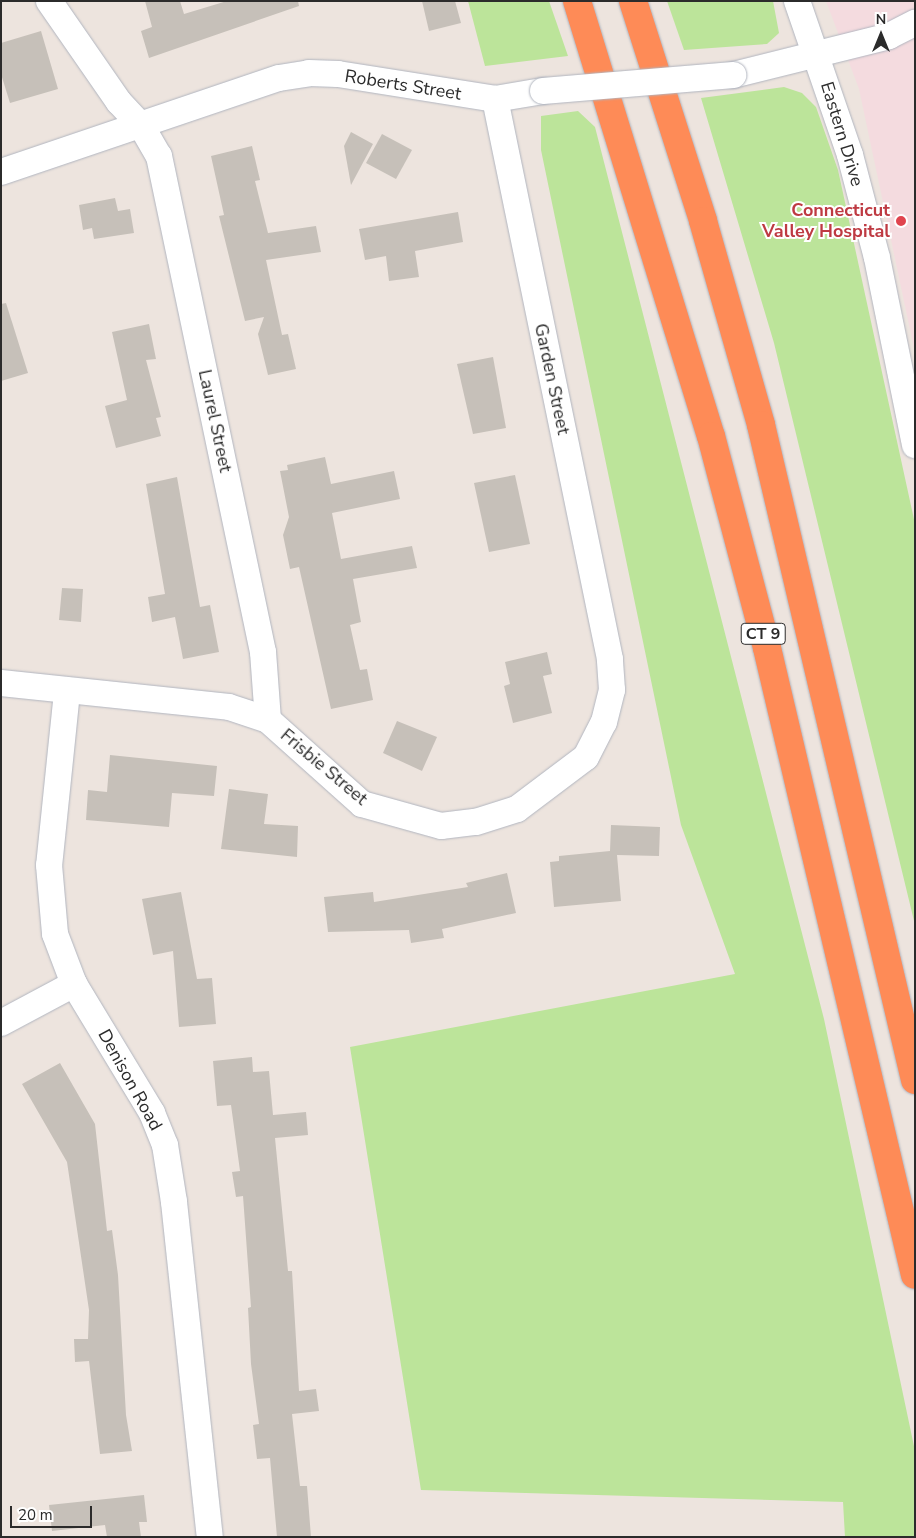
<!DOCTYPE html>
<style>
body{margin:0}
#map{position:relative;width:916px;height:1538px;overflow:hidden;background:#ede4de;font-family:"Nunito Sans",sans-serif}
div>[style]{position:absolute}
.medical>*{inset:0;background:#f4dbdf}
.green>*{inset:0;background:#bce49a}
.building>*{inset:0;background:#c6c0b9}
.roads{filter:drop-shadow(0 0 1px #b1b5bf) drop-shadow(0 0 1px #b1b5bf)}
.minor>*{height:26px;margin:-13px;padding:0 13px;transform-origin:13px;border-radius:13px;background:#fff}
.motorway>*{height:28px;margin:-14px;padding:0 14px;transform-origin:14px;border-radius:14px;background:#fe8b57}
.bridges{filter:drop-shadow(0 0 1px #b1b5bf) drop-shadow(0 0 1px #b1b5bf)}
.minor-bridge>*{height:26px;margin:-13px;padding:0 13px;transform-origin:13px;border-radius:13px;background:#fff}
.dots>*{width:14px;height:14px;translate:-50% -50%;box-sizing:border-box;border:2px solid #fff;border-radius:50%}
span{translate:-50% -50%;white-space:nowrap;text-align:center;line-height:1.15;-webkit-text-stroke:4px #fff;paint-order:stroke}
.shield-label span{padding:1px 4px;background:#fff;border:1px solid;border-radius:4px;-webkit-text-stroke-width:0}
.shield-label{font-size:16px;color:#2b2b2b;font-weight:700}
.street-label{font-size:18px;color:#2b2b2b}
.health-label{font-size:18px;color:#be3a42;font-weight:700}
.right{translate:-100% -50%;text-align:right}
.frame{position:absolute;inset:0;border:2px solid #2b2b2b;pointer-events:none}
.north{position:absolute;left:856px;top:10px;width:50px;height:50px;-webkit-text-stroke:4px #fff;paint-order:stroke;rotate:0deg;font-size:14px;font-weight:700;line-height:20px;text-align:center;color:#2b2b2b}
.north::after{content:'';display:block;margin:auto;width:18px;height:22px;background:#2b2b2b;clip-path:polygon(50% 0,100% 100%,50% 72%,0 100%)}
.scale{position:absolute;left:10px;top:1506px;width:82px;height:22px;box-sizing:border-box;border:2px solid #2b2b2b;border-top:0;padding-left:6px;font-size:15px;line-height:18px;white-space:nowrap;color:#2b2b2b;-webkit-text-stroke:4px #fff;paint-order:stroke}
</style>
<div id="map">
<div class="medical">
<i style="clip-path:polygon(826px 1px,915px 1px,915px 353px,859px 89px)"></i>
</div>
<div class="green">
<i style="clip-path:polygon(468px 1px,549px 1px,568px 56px,485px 66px)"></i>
<i style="clip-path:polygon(667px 1px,773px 1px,779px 33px,767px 44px,684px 50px)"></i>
<i style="clip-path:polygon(784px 87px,802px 93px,816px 107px,838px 170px,915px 524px,915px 925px,774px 343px,701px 98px)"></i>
<i style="clip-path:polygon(578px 111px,595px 127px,824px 1019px,915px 1451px,915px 1537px,845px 1537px,843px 1502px,421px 1490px,350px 1047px,735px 974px,681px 825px,541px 150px,541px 116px)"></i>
</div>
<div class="building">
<i style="clip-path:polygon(145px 1px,180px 1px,184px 14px,227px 1px,298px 1px,299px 6px,149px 58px,141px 31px,152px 27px)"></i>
<i style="clip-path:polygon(422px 1px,455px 1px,461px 23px,429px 31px)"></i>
<i style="clip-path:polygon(41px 31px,58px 89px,10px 103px,1px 74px,1px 43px)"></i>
<i style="clip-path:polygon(351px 132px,373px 144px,351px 185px,344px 146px)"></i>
<i style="clip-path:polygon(382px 134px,412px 150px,396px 179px,366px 163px)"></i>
<i style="clip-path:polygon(252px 146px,260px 180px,255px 181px,268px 233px,316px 226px,321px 252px,266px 260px,282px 335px,288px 334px,296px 369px,268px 375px,258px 334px,264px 317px,245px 321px,219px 216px,224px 215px,211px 156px)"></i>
<i style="clip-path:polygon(115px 198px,118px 211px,130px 209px,134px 233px,94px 239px,92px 228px,83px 230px,79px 205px)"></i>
<i style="clip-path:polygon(458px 212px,463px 242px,415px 251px,419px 277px,389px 281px,386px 256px,365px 260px,359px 229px)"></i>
<i style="clip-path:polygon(6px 303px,28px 373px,1px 381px,1px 304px)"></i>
<i style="clip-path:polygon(149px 324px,156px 359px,146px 360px,161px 417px,156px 418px,161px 436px,116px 448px,105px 406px,127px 400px,112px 332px)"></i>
<i style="clip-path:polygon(493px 357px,506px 428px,473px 434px,457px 364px)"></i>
<i style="clip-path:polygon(325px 457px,331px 484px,394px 471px,400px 499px,332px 513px,341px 559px,412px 546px,417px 568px,353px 579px,361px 622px,350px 625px,360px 670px,367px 669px,373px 700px,331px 709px,299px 567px,290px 569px,283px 535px,289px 517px,280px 471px,288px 470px,287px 465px)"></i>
<i style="clip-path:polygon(515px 475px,530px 544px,489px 552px,474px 483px)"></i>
<i style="clip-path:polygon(177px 477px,200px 607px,210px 605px,219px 652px,183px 659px,175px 617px,152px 622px,148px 597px,165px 594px,146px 484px)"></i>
<i style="clip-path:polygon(62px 588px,83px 589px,81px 622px,59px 620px)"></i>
<i style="clip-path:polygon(547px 652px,552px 674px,543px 676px,552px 713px,513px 723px,504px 686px,510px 684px,505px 662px)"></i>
<i style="clip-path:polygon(397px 721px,437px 737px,422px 771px,383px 753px)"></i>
<i style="clip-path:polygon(110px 755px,217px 766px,214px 796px,172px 793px,169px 827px,86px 820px,88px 790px,107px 792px)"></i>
<i style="clip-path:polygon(229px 789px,268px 794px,264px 824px,298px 826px,297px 857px,221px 849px)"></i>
<i style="clip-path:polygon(611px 825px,660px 827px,659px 856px,617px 855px,621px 901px,554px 907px,550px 862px,559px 861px,559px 856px,610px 851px)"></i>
<i style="clip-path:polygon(507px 873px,516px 913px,442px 929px,444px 938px,411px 943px,409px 930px,328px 932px,324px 897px,373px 892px,374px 902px,468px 887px,466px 883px)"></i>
<i style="clip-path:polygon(181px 892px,197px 979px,212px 978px,216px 1024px,179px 1027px,173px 951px,153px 955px,142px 899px)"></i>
<i style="clip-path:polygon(252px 1057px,253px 1072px,269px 1071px,273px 1115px,306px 1112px,308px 1135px,275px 1138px,288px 1271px,292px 1271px,299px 1391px,316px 1389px,319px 1411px,292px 1414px,300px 1486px,307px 1486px,311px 1537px,277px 1537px,270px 1458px,257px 1459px,253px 1425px,259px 1424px,251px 1364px,248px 1308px,251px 1307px,243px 1196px,236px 1197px,232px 1172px,240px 1171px,231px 1105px,217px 1106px,213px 1061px)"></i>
<i style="clip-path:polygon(60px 1063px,95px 1124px,107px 1231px,112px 1230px,118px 1275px,126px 1415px,132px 1451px,100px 1454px,89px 1361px,75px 1362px,74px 1339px,88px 1339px,89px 1310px,67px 1162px,22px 1084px)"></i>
<i style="clip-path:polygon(144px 1495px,147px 1522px,139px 1522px,141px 1537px,107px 1537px,105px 1525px,52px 1531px,49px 1505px)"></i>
</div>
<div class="roads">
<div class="minor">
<i style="left:49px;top:1px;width:123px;rotate:55.3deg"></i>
<i style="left:119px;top:102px;width:34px;rotate:47deg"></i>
<i style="left:142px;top:127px;width:34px;rotate:60deg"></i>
<i style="left:159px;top:156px;width:507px;rotate:78.16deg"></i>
<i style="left:263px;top:652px;width:68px;rotate:85.8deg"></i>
<i style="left:797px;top:1px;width:163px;rotate:71deg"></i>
<i style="left:850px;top:155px;width:106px;rotate:75.3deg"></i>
<i style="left:877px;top:258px;width:191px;rotate:78.5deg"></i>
<i style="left:733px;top:75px;width:161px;rotate:-14deg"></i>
<i style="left:889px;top:36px;width:29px;rotate:-27deg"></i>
<i style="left:1px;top:172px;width:293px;rotate:-18.7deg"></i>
<i style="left:279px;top:78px;width:30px;rotate:-9deg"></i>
<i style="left:309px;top:73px;width:29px;rotate:2deg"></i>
<i style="left:338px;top:74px;width:159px;rotate:9deg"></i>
<i style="left:495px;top:99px;width:49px;rotate:-9.5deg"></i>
<i style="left:1px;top:683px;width:229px;rotate:6deg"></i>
<i style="left:229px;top:707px;width:41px;rotate:18.4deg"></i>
<i style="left:268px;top:720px;width:126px;rotate:41.8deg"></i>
<i style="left:362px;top:804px;width:82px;rotate:15.6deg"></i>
<i style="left:441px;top:826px;width:35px;rotate:-7deg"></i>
<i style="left:476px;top:822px;width:43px;rotate:-17.6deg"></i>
<i style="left:517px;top:809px;width:86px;rotate:-37deg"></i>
<i style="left:586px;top:757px;width:39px;rotate:-63deg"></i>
<i style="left:604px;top:722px;width:33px;rotate:-76deg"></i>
<i style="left:612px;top:690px;width:31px;rotate:-94deg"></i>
<i style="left:610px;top:659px;width:572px;rotate:-101.6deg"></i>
<i style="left:67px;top:692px;width:174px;rotate:95.9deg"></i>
<i style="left:49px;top:865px;width:69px;rotate:85deg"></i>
<i style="left:55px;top:934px;width:53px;rotate:69.2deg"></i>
<i style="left:74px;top:984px;width:151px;rotate:58.8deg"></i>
<i style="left:152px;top:1113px;width:35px;rotate:68deg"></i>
<i style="left:165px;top:1145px;width:58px;rotate:81deg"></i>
<i style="left:174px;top:1202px;width:337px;rotate:83.9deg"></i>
<i style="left:1px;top:1023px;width:83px;rotate:-28.1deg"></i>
</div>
<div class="motorway">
<i style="left:577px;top:1px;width:455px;rotate:72.9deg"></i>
<i style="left:711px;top:436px;width:219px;rotate:75.2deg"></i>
<i style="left:767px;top:648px;width:644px;rotate:76.72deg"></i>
<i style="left:633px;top:1px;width:231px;rotate:72.3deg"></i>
<i style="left:703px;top:221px;width:212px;rotate:74.1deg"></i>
<i style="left:761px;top:425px;width:673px;rotate:76.77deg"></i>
</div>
</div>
<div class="bridges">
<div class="minor-bridge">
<i style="left:543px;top:91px;width:191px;rotate:-4.8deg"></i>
</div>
</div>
<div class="dots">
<i style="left:901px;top:221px;background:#e0444e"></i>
</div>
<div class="shield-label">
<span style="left:763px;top:634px">CT 9</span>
</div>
<div class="street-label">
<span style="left:403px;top:85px;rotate:9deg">Roberts Street</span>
<span style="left:842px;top:134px;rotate:73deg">Eastern Drive</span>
<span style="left:552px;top:379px;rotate:78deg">Garden Street</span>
<span style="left:215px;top:421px;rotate:78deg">Laurel Street</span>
<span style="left:324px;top:767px;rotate:40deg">Frisbie Street</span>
<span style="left:130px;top:1080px;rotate:61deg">Denison Road</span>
</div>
<div class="health-label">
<span class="right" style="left:890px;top:221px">Connecticut<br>Valley Hospital</span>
</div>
<div class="frame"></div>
<div class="north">N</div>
<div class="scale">20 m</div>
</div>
